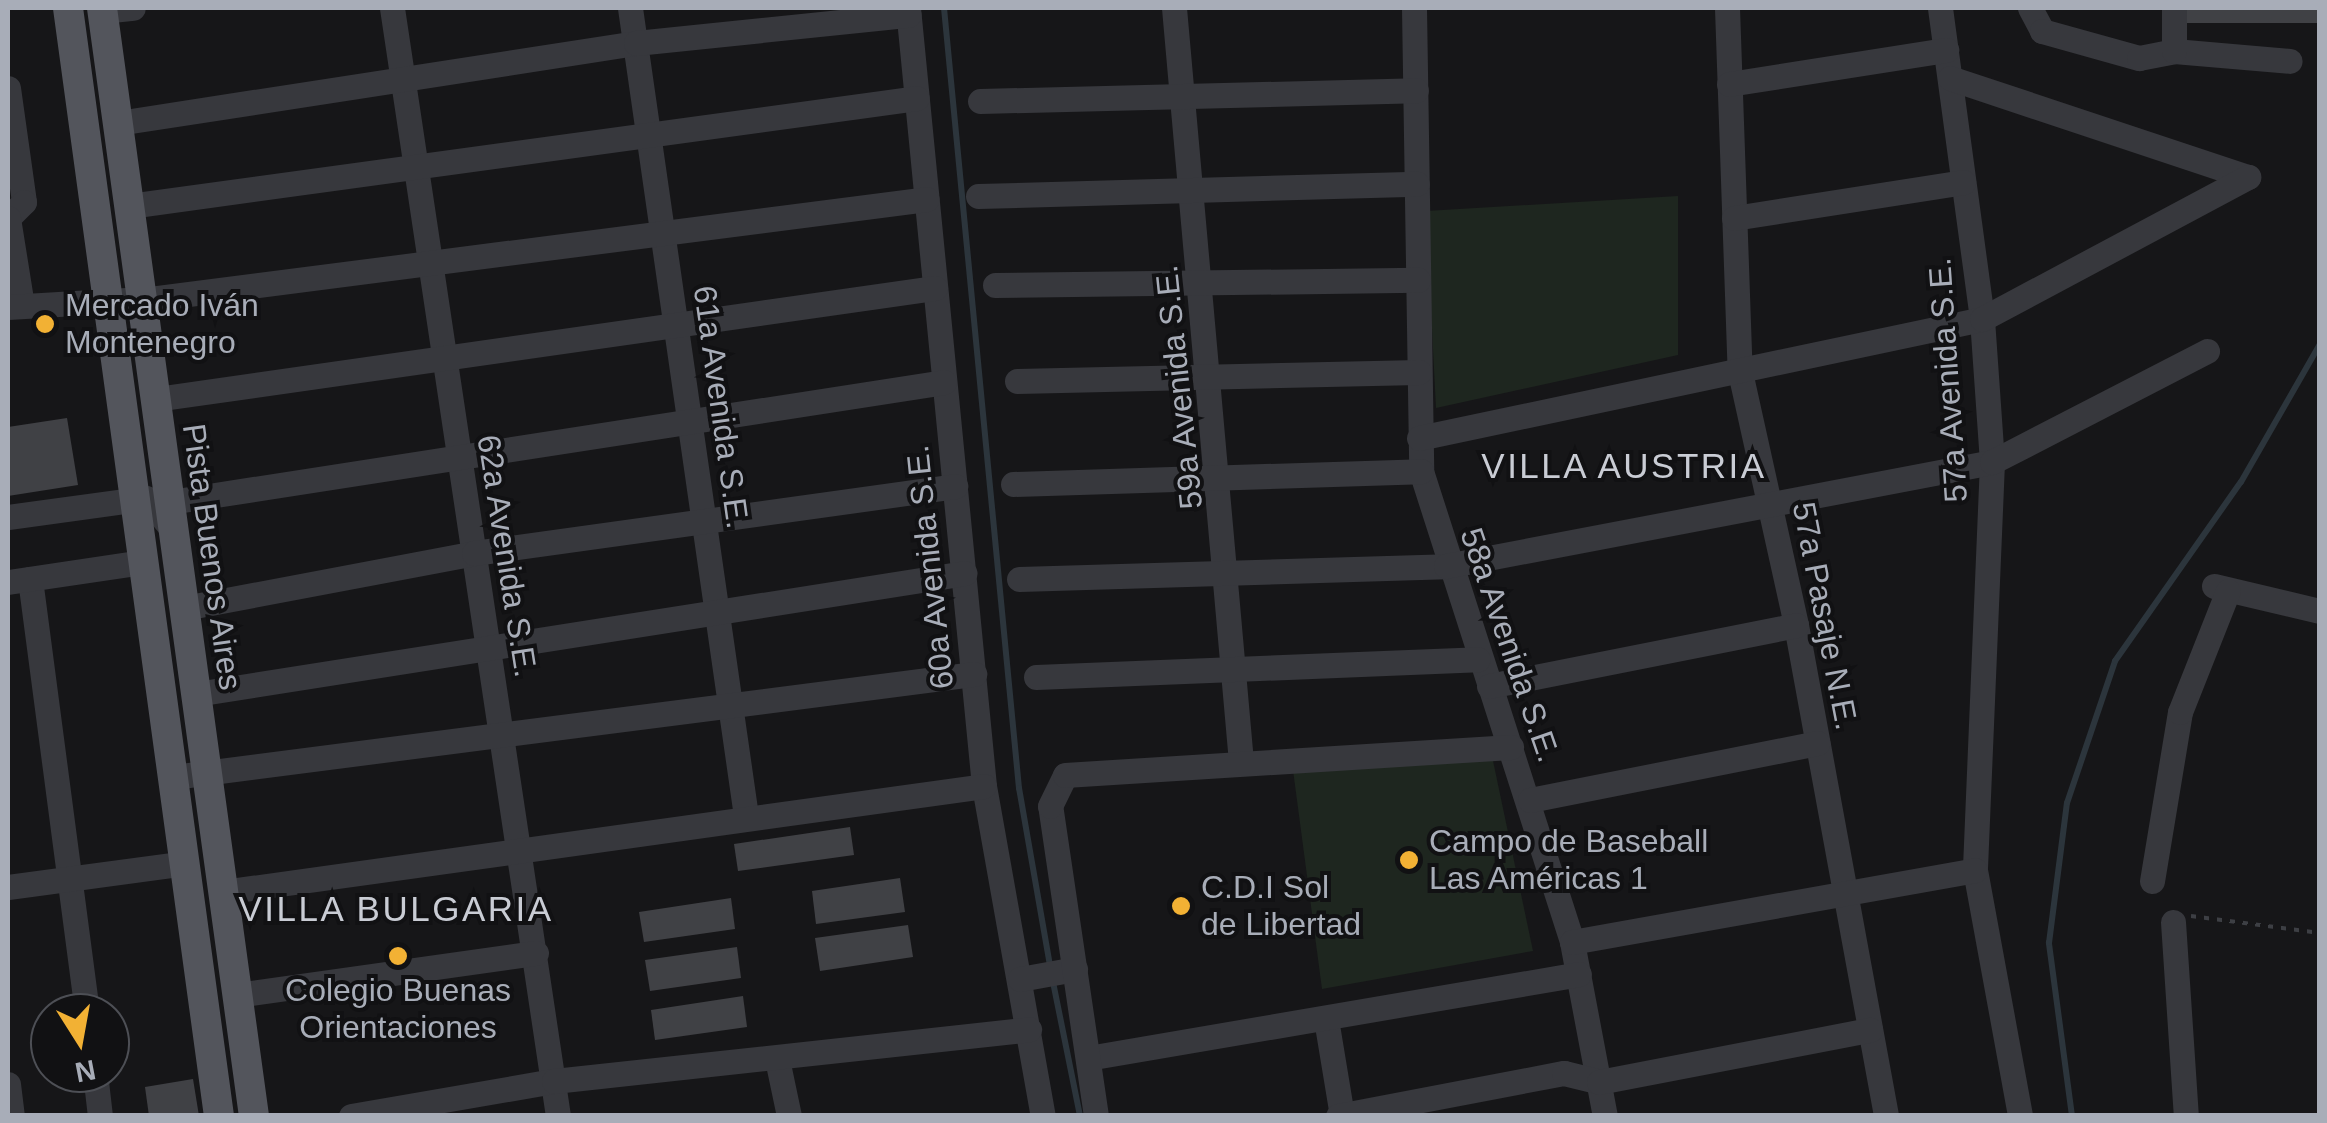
<!DOCTYPE html>
<meta charset="utf-8">
<style>
body{margin:0}
#map{position:relative;width:2327px;height:1123px;overflow:hidden;background:#161618;font-family:Helvetica,sans-serif}
div>[style]{position:absolute}
.green>*{inset:0;background:#1e261f}
.stream>*{height:6px;margin:-3px;padding:0 3px;transform-origin:3px;border-radius:3px;background:#2c353c}
.building>*{inset:0;background:#404145}
.path>*{height:4px;margin-top:-2px;transform-origin:0;background:repeating-linear-gradient(90deg,#3d3f44 0 5px,transparent 0 13px)}
.minor>*{height:25px;margin:-12.5px;padding:0 12.5px;transform-origin:12.5px;border-radius:12.5px;background:#37383d}
.major>*{height:30px;margin:-15px;padding:0 15px;transform-origin:15px;border-radius:15px;background:#53555c}
.dots>*{width:28px;height:28px;translate:-50% -50%;box-sizing:border-box;border:5px solid #111113;border-radius:50%}
span{translate:-50% -50%;white-space:nowrap;text-align:center;line-height:1.15;-webkit-text-stroke:8px #111113;paint-order:stroke}
.poi-label{font-size:32px;color:#a8adb8}
.left{translate:0 -50%;text-align:left}
.street-label{font-size:32px;color:#a8adb8}
.neighbourhood-label{font-size:35px;color:#c9ccd4;letter-spacing:2.5px}
.frame{position:absolute;inset:0;border:10px solid #a8adb8;pointer-events:none}
.north{position:absolute;left:30px;top:993px;width:100px;height:100px;box-sizing:border-box;background:#111113;border:2px solid #4d4f55;border-radius:50%;rotate:169deg;font-size:28px;font-weight:700;line-height:40px;text-align:center;color:#a8adb8}
.north::after{content:'';display:block;margin:auto;width:35px;height:45px;background:#f2b134;clip-path:polygon(50% 0,100% 100%,50% 72%,0 100%)}
</style>
<div id="map">
<div class="green">
<i style="clip-path:polygon(1678px 196px,1678px 355px,1436px 408px,1426px 211px)"></i>
<i style="clip-path:polygon(1492px 756px,1533px 951px,1322px 989px,1293px 770px)"></i>
</div>
<div class="stream">
<i style="left:944px;top:8px;width:784px;rotate:84.51deg"></i>
<i style="left:1019px;top:788px;width:180px;rotate:80.1deg"></i>
<i style="left:1052px;top:977px;width:142px;rotate:78.6deg"></i>
<i style="left:2072px;top:1116px;width:175px;rotate:-97.6deg"></i>
<i style="left:2049px;top:943px;width:141px;rotate:-82.7deg"></i>
<i style="left:2067px;top:803px;width:150px;rotate:-71.3deg"></i>
<i style="left:2115px;top:661px;width:219px;rotate:-54.9deg"></i>
<i style="left:2241px;top:482px;width:159px;rotate:-60.2deg"></i>
</div>
<div class="building">
<i style="clip-path:polygon(2180px 8px,2319px 8px,2319px 23px,2180px 23px)"></i>
<i style="clip-path:polygon(67px 418px,78px 485px,8px 496px,8px 427px)"></i>
<i style="clip-path:polygon(850px 827px,854px 855px,738px 871px,734px 844px)"></i>
<i style="clip-path:polygon(900px 878px,905px 912px,816px 924px,812px 891px)"></i>
<i style="clip-path:polygon(731px 898px,735px 929px,644px 942px,639px 912px)"></i>
<i style="clip-path:polygon(908px 925px,913px 957px,820px 971px,815px 938px)"></i>
<i style="clip-path:polygon(737px 947px,741px 978px,650px 991px,645px 960px)"></i>
<i style="clip-path:polygon(743px 996px,747px 1027px,655px 1040px,651px 1010px)"></i>
<i style="clip-path:polygon(193px 1079px,199px 1116px,149px 1116px,145px 1087px)"></i>
</div>
<div class="path">
<i style="left:2191px;top:916px;width:130px;rotate:7.5deg"></i>
</div>
<div class="minor">
<i style="left:392px;top:8px;width:1120px;rotate:81.48deg"></i>
<i style="left:630px;top:8px;width:816px;rotate:81.83deg"></i>
<i style="left:908px;top:8px;width:782px;rotate:84.42deg"></i>
<i style="left:984px;top:786px;width:335px;rotate:79.9deg"></i>
<i style="left:1174px;top:8px;width:756px;rotate:84.92deg"></i>
<i style="left:1414px;top:8px;width:463px;rotate:89.1deg"></i>
<i style="left:1421px;top:471px;width:495px;rotate:72.2deg"></i>
<i style="left:1572px;top:942px;width:177px;rotate:79.3deg"></i>
<i style="left:1727px;top:8px;width:364px;rotate:88deg"></i>
<i style="left:1740px;top:372px;width:259px;rotate:77.5deg"></i>
<i style="left:1796px;top:625px;width:499px;rotate:79.6deg"></i>
<i style="left:1940px;top:8px;width:314px;rotate:82.3deg"></i>
<i style="left:1982px;top:319px;width:143px;rotate:86deg"></i>
<i style="left:1992px;top:462px;width:408px;rotate:92.4deg"></i>
<i style="left:1975px;top:870px;width:250px;rotate:79.6deg"></i>
<i style="left:2030px;top:8px;width:26px;rotate:62deg"></i>
<i style="left:2042px;top:31px;width:101px;rotate:15.6deg"></i>
<i style="left:2139px;top:58px;width:36px;rotate:-11deg"></i>
<i style="left:2174px;top:51px;width:116px;rotate:4.9deg"></i>
<i style="left:2174px;top:8px;width:43px;rotate:90deg"></i>
<i style="left:102px;top:11px;width:31px;rotate:-6deg"></i>
<i style="left:1950px;top:78px;width:314px;rotate:18.4deg"></i>
<i style="left:1729px;top:84px;width:220px;rotate:-8.9deg"></i>
<i style="left:8px;top:88px;width:115px;rotate:82deg"></i>
<i style="left:24px;top:202px;width:23px;rotate:135deg"></i>
<i style="left:8px;top:218px;width:88px;rotate:80.9deg"></i>
<i style="left:980px;top:101px;width:436px;rotate:-1.4deg"></i>
<i style="left:118px;top:123px;width:524px;rotate:-8.78deg"></i>
<i style="left:636px;top:43px;width:274px;rotate:-5.9deg"></i>
<i style="left:978px;top:196px;width:439px;rotate:-1.6deg"></i>
<i style="left:129px;top:206px;width:795px;rotate:-7.8deg"></i>
<i style="left:1734px;top:218px;width:232px;rotate:-8.9deg"></i>
<i style="left:995px;top:285px;width:423px;rotate:-0.7deg"></i>
<i style="left:142px;top:300px;width:791px;rotate:-7.33deg"></i>
<i style="left:8px;top:307px;width:118px;rotate:-3.4deg"></i>
<i style="left:1017px;top:381px;width:402px;rotate:-1.3deg"></i>
<i style="left:156px;top:399px;width:787px;rotate:-8.11deg"></i>
<i style="left:1419px;top:438px;width:575px;rotate:-11.93deg"></i>
<i style="left:1982px;top:319px;width:302px;rotate:-28.1deg"></i>
<i style="left:1013px;top:484px;width:408px;rotate:-1.8deg"></i>
<i style="left:170px;top:502px;width:783px;rotate:-8.81deg"></i>
<i style="left:8px;top:517px;width:139px;rotate:-7.8deg"></i>
<i style="left:146px;top:498px;width:42px;rotate:49.8deg"></i>
<i style="left:30px;top:579px;width:438px;rotate:82.5deg"></i>
<i style="left:1019px;top:579px;width:427px;rotate:-1.7deg"></i>
<i style="left:1446px;top:566px;width:556px;rotate:-10.78deg"></i>
<i style="left:1992px;top:462px;width:242px;rotate:-27.3deg"></i>
<i style="left:8px;top:582px;width:137px;rotate:-8.4deg"></i>
<i style="left:2214px;top:586px;width:109px;rotate:13.3deg"></i>
<i style="left:184px;top:608px;width:295px;rotate:-10.7deg"></i>
<i style="left:474px;top:553px;width:486px;rotate:-7.9deg"></i>
<i style="left:1036px;top:677px;width:442px;rotate:-2.3deg"></i>
<i style="left:1489px;top:686px;width:313px;rotate:-11.2deg"></i>
<i style="left:196px;top:694px;width:778px;rotate:-8.94deg"></i>
<i style="left:173px;top:777px;width:808px;rotate:-7.33deg"></i>
<i style="left:1530px;top:800px;width:293px;rotate:-11.2deg"></i>
<i style="left:2152px;top:881px;width:171px;rotate:-80.6deg"></i>
<i style="left:2180px;top:712px;width:130px;rotate:-68.4deg"></i>
<i style="left:8px;top:887px;width:179px;rotate:-7.7deg"></i>
<i style="left:223px;top:892px;width:768px;rotate:-7.93deg"></i>
<i style="left:2173px;top:922px;width:194px;rotate:86.2deg"></i>
<i style="left:1572px;top:942px;width:409px;rotate:-10.1deg"></i>
<i style="left:1020px;top:979px;width:56px;rotate:-10.3deg"></i>
<i style="left:237px;top:995px;width:302px;rotate:-8deg"></i>
<i style="left:1326px;top:1019px;width:98px;rotate:80.6deg"></i>
<i style="left:1088px;top:1058px;width:498px;rotate:-9.7deg"></i>
<i style="left:777px;top:1059px;width:58px;rotate:78.1deg"></i>
<i style="left:95px;top:1073px;width:43px;rotate:83.4deg"></i>
<i style="left:8px;top:1084px;width:32px;rotate:83deg"></i>
<i style="left:351px;top:1116px;width:206px;rotate:-9.8deg"></i>
<i style="left:554px;top:1081px;width:478px;rotate:-6.2deg"></i>
<i style="left:1096px;top:1116px;width:313px;rotate:-98.4deg"></i>
<i style="left:1050px;top:806px;width:34px;rotate:-64deg"></i>
<i style="left:1065px;top:775px;width:447px;rotate:-3.6deg"></i>
<i style="left:1338px;top:1116px;width:230px;rotate:-10.8deg"></i>
<i style="left:1564px;top:1073px;width:36px;rotate:14deg"></i>
<i style="left:1599px;top:1082px;width:276px;rotate:-10.9deg"></i>
</div>
<div class="major">
<i style="left:68px;top:8px;width:1118px;rotate:82.24deg"></i>
<i style="left:102px;top:8px;width:1118px;rotate:82.19deg"></i>
</div>
<div class="dots">
<i style="left:45px;top:324px;background:#f2b134"></i>
<i style="left:1409px;top:860px;background:#f2b134"></i>
<i style="left:1181px;top:906px;background:#f2b134"></i>
<i style="left:398px;top:956px;background:#f2b134"></i>
</div>
<div class="poi-label">
<span class="left" style="left:65px;top:324px">Mercado Iván<br>Montenegro</span>
<span class="left" style="left:1429px;top:860px">Campo de Baseball<br>Las Américas 1</span>
<span class="left" style="left:1201px;top:906px">C.D.I Sol<br>de Libertad</span>
<span style="left:398px;top:1009px">Colegio Buenas<br>Orientaciones</span>
</div>
<div class="street-label">
<span style="left:1948px;top:380px;rotate:-94deg">57a Avenida S.E.</span>
<span style="left:1179px;top:387px;rotate:-96deg">59a Avenida S.E.</span>
<span style="left:721px;top:407px;rotate:82deg">61a Avenida S.E.</span>
<span style="left:507px;top:556px;rotate:81deg">62a Avenida S.E.</span>
<span style="left:212px;top:557px;rotate:82deg">Pista Buenos Aires</span>
<span style="left:930px;top:567px;rotate:-96deg">60a Avenida S.E.</span>
<span style="left:1825px;top:616px;rotate:79deg">57a Pasaje N.E.</span>
<span style="left:1510px;top:645px;rotate:71deg">58a Avenida S.E.</span>
</div>
<div class="neighbourhood-label">
<span style="left:1624px;top:466px">VILLA AUSTRIA</span>
<span style="left:396px;top:909px">VILLA BULGARIA</span>
</div>
<div class="frame"></div>
<div class="north">N</div>
</div>
